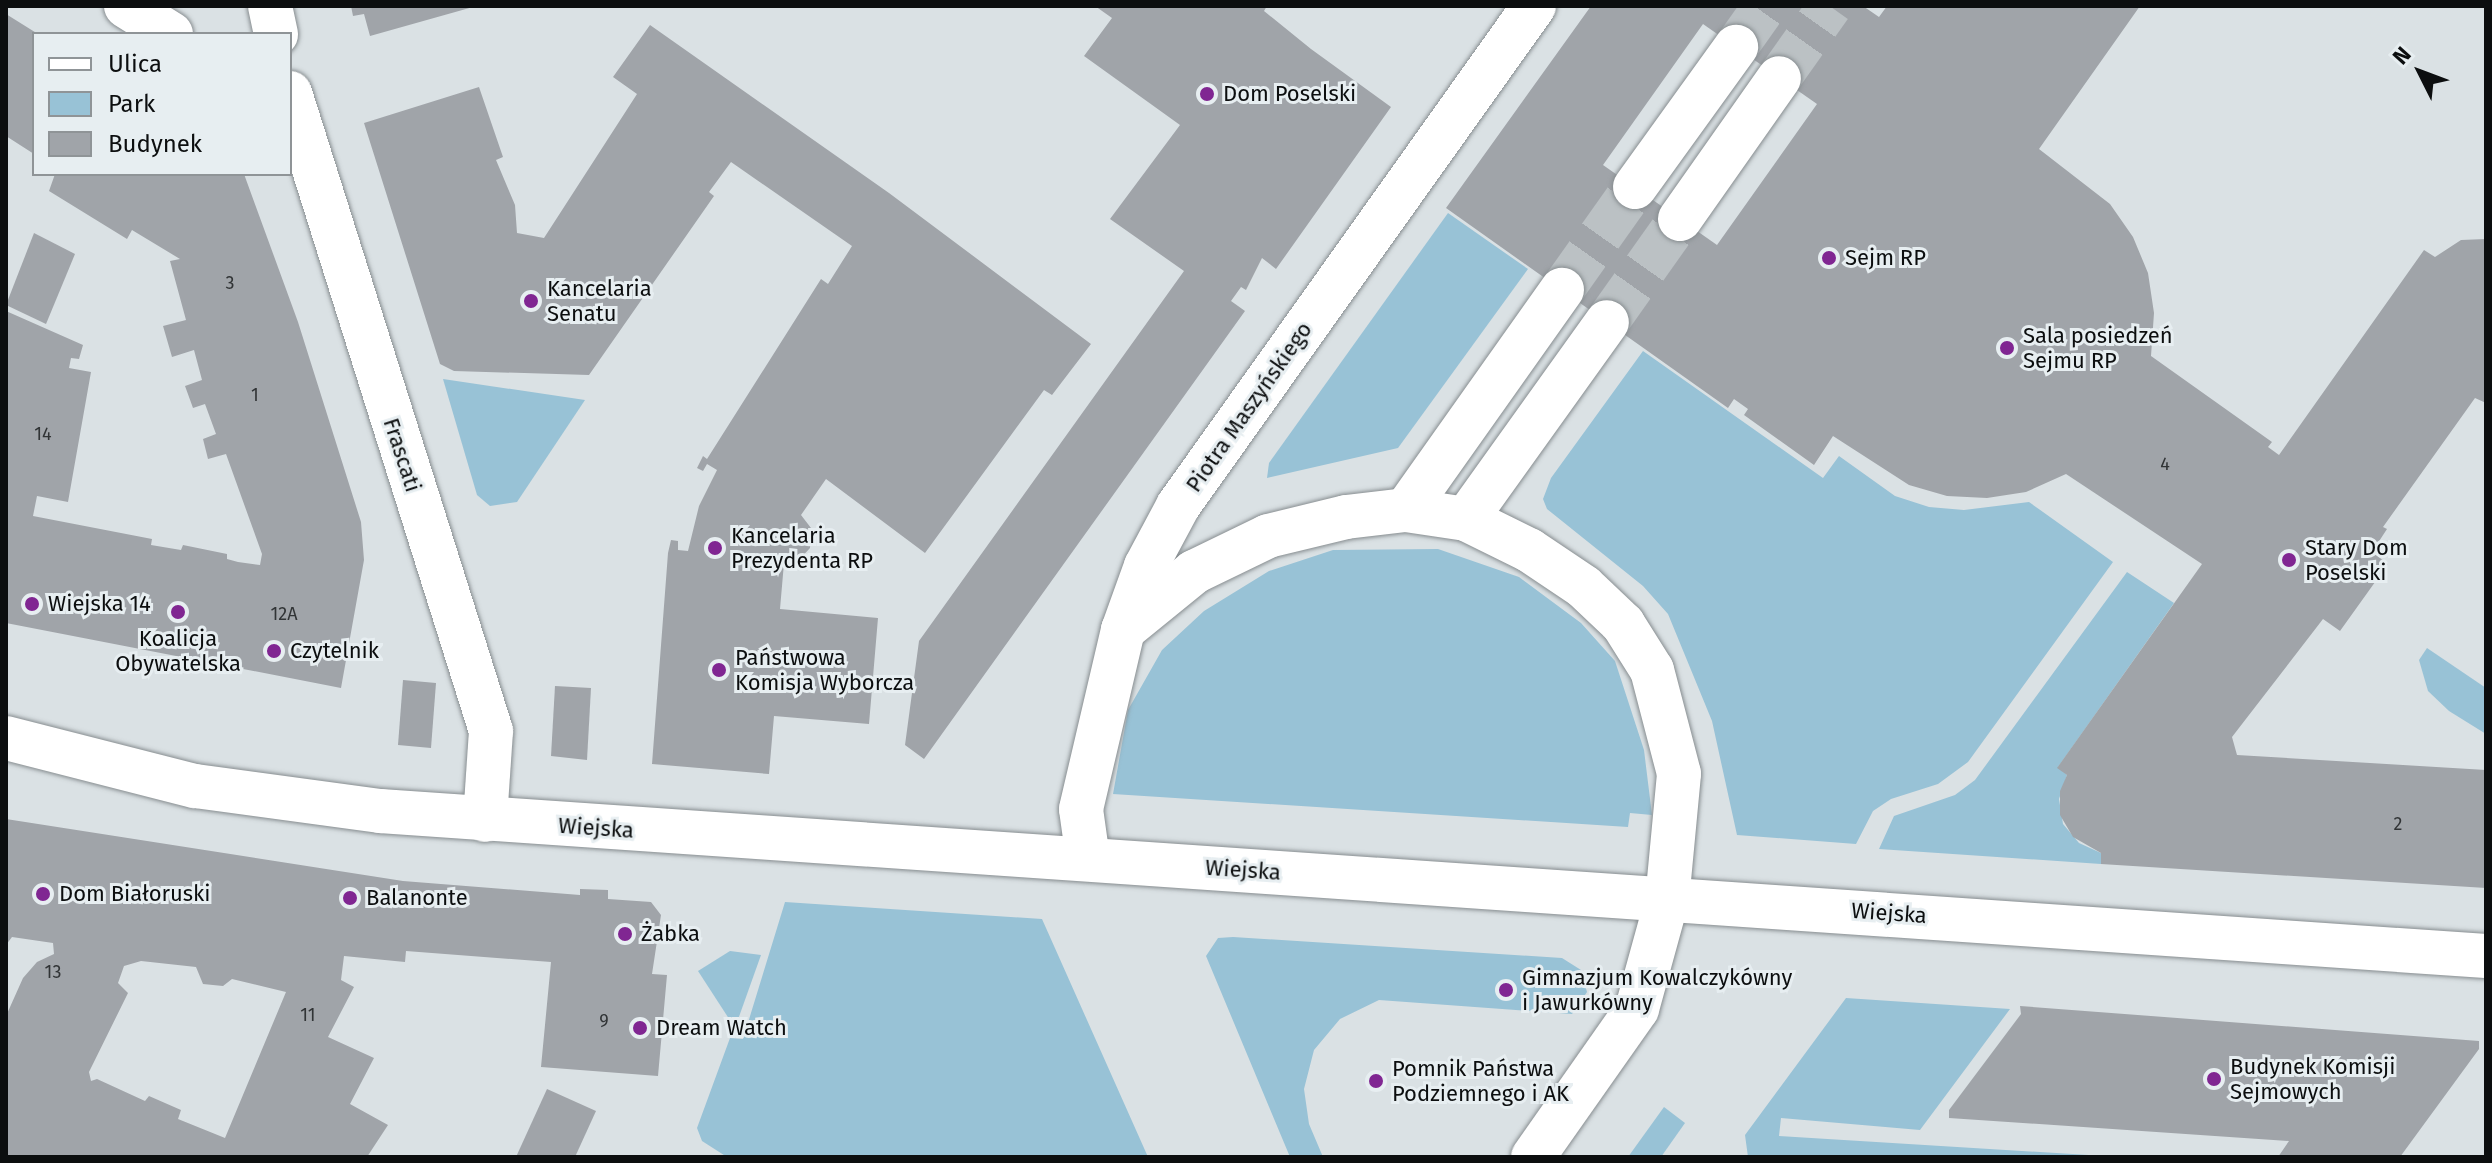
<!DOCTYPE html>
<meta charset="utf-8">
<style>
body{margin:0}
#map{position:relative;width:2492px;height:1163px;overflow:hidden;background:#dae1e4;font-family:"Fira Sans",sans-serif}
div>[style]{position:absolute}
.green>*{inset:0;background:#98c2d6}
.building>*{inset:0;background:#a0a4a9}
.minor-tunnel>*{height:44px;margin-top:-22px;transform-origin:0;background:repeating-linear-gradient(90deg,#bbc1c4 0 44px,transparent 0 66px)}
.roads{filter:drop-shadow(0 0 2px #878d90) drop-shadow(0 0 2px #878d90)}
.minor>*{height:44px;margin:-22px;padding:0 22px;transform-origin:22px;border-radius:22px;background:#fff}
.dots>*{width:22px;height:22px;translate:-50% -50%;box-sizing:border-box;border:4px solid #e7eef1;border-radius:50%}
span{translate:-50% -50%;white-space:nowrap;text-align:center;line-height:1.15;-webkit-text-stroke:6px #e7eef1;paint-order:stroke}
.number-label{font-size:18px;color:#313436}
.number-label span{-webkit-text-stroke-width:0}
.poi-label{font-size:22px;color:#0c0e0f}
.left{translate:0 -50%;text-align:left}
.street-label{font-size:22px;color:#0c0e0f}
.frame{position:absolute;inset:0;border:8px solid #0c0e0f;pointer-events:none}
.legend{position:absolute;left:32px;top:32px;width:260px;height:144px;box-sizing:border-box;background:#e7eef1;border:2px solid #8f9497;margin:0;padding:10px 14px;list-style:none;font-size:24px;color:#0c0e0f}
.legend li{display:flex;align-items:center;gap:16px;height:40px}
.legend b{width:40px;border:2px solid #8f9497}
.north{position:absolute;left:2380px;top:32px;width:80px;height:80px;-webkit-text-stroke:6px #e7eef1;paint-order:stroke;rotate:312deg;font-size:22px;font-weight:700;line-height:32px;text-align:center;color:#0c0e0f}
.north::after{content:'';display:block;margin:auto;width:28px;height:36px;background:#0c0e0f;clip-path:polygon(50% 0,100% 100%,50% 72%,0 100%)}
</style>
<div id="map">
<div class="green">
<i style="clip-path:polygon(1448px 213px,1528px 269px,1398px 448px,1267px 478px,1269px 463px)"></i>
<i style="clip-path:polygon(1643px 351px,1823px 478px,1839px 456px,1895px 496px,1929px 507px,1964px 510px,2029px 502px,2113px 562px,1968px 762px,1938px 784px,1891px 799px,1873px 811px,1856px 844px,1737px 835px,1712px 721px,1668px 614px,1643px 586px,1547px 509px,1543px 499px,1551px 478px)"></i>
<i style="clip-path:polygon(443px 379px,585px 400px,517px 502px,490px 506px,477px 495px)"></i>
<i style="clip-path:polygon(1438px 549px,1519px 577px,1581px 623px,1615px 661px,1644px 750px,1652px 815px,1630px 813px,1628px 827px,1113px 794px,1128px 710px,1162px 650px,1204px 611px,1269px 571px,1333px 550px)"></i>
<i style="clip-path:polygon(2127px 572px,2174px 603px,2058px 767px,2067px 775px,2059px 799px,2063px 824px,2079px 843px,2101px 853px,2101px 864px,1879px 849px,1894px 816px,1955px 795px,1975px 780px)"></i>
<i style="clip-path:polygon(2427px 648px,2486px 688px,2486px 734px,2449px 711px,2428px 691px,2419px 660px)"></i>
<i style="clip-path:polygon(785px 902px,1042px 919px,1148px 1157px,727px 1157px,702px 1141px,697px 1128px,730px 1038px,743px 1039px)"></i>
<i style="clip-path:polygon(1233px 937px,1562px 958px,1581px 970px,1587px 992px,1572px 1014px,1379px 1000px,1340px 1019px,1314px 1050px,1304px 1089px,1309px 1124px,1323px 1157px,1290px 1157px,1206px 956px,1218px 938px)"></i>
<i style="clip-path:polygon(730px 951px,761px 955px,735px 1028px,698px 971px)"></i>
<i style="clip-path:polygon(1846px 998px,2010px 1009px,1920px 1130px,1781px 1118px,1779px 1136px,2121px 1157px,1748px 1157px,1745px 1135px)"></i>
<i style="clip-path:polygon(1664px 1107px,1685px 1123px,1661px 1157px,1628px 1157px)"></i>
</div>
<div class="building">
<i style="clip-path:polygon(351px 6px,473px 6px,473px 7px,370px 36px,364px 14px,353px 16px)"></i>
<i style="clip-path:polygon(1095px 6px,1267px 6px,1264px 11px,1311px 49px,1391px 107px,1276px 269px,1262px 258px,1246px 290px,1241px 287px,1231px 301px,1245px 311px,924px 759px,905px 745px,919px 641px,1184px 271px,1110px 219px,1180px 125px,1084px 56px,1112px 18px)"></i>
<i style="clip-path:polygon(evenodd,1591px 6px,1863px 6px,1879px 17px,1887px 6px,2140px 6px,2039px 149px,2110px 204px,2133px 237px,2148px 273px,2154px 313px,2151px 356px,2272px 442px,2268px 447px,2279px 455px,2424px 250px,2435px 257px,2461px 240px,2486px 239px,2486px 403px,2475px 398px,2383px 527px,2387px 529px,2372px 552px,2388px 564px,2340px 631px,2323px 619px,2232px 737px,2237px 755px,2486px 770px,2486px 888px,2101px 864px,2101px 853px,2073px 837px,2060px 815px,2060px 791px,2067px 775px,2057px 768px,2202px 564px,2066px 474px,2026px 492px,1987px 498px,1947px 496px,1909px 485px,1833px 436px,1814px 465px,1744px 415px,1748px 409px,1734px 399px,1728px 408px,1446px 208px,1591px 6px,1703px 24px,1817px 104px,1717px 245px,1603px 165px,1703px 24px)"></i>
<i style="clip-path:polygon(6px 14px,38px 34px,34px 34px,34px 154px,6px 136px)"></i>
<i style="clip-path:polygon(650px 25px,889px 193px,1091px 344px,1052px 395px,1044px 390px,925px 553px,826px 479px,801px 515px,811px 528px,810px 548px,799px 560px,784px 563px,780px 609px,878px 618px,869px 724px,774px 716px,769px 774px,652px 764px,668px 553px,671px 540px,678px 541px,678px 550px,688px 551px,699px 506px,717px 470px,707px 464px,703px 471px,697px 468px,703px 456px,707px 459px,821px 279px,828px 284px,852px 246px,731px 162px,709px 192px,714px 196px,589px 375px,454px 371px,440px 364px,364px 123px,479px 87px,503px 157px,496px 160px,515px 205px,517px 233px,544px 238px,637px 94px,613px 77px)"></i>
<i style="clip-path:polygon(55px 174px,244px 174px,298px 322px,361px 522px,364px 560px,341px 688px,6px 623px,6px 311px,83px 345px,79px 359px,71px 358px,69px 368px,91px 372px,68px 502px,37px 496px,33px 516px,152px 539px,151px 545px,181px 550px,183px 545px,227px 554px,227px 559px,238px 562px,260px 565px,262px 554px,226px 454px,208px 459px,203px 439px,216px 434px,205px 404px,193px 408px,185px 386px,202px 380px,194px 350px,172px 357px,163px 326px,186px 320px,170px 261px,180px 259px,132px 230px,127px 239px,49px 191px)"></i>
<i style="clip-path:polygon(34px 233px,75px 254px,46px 324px,6px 305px)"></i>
<i style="clip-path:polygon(403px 680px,436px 683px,431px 748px,398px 745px)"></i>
<i style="clip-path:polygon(555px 686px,591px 688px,587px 760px,551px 756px)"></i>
<i style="clip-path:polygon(evenodd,6px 819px,403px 881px,580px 895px,580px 889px,608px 890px,608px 899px,651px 902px,661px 915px,652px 974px,667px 975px,658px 1076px,541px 1067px,551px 962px,406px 951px,405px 962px,344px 956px,341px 980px,354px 987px,328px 1037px,374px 1058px,350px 1104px,388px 1125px,367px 1157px,6px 1157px,6px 1016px,23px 978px,37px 962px,54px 954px,53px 943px,12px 937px,6px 945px,6px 819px,141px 961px,196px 967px,203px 984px,223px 986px,232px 979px,286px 992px,225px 1138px,178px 1119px,181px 1110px,149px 1096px,145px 1101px,97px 1079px,91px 1081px,89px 1072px,128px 993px,118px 983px,124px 966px,141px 961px)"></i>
<i style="clip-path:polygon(2020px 1006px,2479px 1041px,2479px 1049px,2400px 1157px,2278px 1157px,2289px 1141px,1949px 1118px,1949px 1110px,2021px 1014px)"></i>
<i style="clip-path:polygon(547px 1089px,596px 1111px,575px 1157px,516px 1157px)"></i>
</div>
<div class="minor-tunnel">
<i style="left:1736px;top:47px;width:50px;rotate:-54.7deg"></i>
<i style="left:1779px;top:78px;width:88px;rotate:-54.7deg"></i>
<i style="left:1562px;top:290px;width:126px;rotate:-54.7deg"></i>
<i style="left:1607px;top:322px;width:126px;rotate:-54.7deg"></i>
</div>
<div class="roads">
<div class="minor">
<i style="left:126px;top:6px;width:53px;rotate:31.9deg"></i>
<i style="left:270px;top:6px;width:29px;rotate:78deg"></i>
<i style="left:290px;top:93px;width:669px;rotate:72.51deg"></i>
<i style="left:491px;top:731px;width:89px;rotate:93.9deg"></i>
<i style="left:1635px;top:187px;width:173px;rotate:-54.2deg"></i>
<i style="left:1680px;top:219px;width:172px;rotate:-54.9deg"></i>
<i style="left:1406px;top:510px;width:270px;rotate:-54.7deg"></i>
<i style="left:1466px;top:519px;width:242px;rotate:-54.4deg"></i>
<i style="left:1123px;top:630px;width:92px;rotate:-39.2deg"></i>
<i style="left:1194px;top:572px;width:82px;rotate:-25.9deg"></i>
<i style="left:1268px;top:536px;width:80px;rotate:-13.7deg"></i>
<i style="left:1346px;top:517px;width:60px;rotate:-6.7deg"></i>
<i style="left:1406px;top:510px;width:61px;rotate:8.5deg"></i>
<i style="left:1466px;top:519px;width:70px;rotate:26.2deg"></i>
<i style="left:1529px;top:550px;width:66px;rotate:33.9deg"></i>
<i style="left:1584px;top:587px;width:54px;rotate:43.5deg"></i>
<i style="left:1623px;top:624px;width:54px;rotate:57.8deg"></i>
<i style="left:1652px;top:670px;width:107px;rotate:75.4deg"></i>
<i style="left:1679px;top:774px;width:127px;rotate:95.4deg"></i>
<i style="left:1667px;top:900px;width:113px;rotate:105.4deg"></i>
<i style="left:1637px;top:1009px;width:181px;rotate:125.1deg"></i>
<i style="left:6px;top:738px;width:195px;rotate:14.3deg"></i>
<i style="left:195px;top:786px;width:187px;rotate:7.7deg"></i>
<i style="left:380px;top:811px;width:2111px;rotate:3.94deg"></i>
<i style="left:1088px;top:859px;width:50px;rotate:-98deg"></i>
<i style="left:1081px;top:809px;width:184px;rotate:-76.8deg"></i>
<i style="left:1123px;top:630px;width:68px;rotate:-70.2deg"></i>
<i style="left:1146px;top:566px;width:68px;rotate:-61.9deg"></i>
<i style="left:1178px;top:506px;width:614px;rotate:-54.55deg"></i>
</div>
</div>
<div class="dots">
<i style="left:1207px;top:94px;background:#802692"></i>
<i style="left:1829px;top:258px;background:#802692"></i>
<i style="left:531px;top:301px;background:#802692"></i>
<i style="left:2007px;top:348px;background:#802692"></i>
<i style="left:715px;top:548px;background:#802692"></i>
<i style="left:2289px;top:560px;background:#802692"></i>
<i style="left:32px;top:604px;background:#802692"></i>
<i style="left:178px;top:612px;background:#802692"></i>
<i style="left:274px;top:651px;background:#802692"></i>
<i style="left:719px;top:670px;background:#802692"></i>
<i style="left:43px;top:894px;background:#802692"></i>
<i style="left:350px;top:898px;background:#802692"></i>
<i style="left:625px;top:934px;background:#802692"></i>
<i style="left:1506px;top:990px;background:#802692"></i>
<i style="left:640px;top:1028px;background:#802692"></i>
<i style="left:2214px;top:1079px;background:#802692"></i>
<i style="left:1376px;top:1081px;background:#802692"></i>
</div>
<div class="number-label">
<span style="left:230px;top:283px">3</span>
<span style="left:255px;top:395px">1</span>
<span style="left:43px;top:434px">14</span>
<span style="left:2165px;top:464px">4</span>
<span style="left:284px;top:614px">12A</span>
<span style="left:2398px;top:824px">2</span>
<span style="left:53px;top:972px">13</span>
<span style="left:308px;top:1015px">11</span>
<span style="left:604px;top:1021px">9</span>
</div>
<div class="poi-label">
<span class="left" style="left:1223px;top:94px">Dom Poselski</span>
<span class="left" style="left:1845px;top:258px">Sejm RP</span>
<span class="left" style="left:547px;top:301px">Kancelaria<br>Senatu</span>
<span class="left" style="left:2023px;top:348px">Sala posiedzeń<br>Sejmu RP</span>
<span class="left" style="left:731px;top:548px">Kancelaria<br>Prezydenta RP</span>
<span class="left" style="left:2305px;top:560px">Stary Dom<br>Poselski</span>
<span class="left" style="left:48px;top:604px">Wiejska 14</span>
<span style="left:178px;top:651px">Koalicja<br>Obywatelska</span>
<span class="left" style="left:290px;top:651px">Czytelnik</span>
<span class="left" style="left:735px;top:670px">Państwowa<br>Komisja Wyborcza</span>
<span class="left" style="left:59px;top:894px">Dom Białoruski</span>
<span class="left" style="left:366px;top:898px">Balanonte</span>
<span class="left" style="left:641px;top:934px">Żabka</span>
<span class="left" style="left:1522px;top:990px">Gimnazjum Kowalczykówny<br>i Jawurkówny</span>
<span class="left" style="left:656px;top:1028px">Dream Watch</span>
<span class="left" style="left:2230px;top:1079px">Budynek Komisji<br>Sejmowych</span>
<span class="left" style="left:1392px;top:1081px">Pomnik Państwa<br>Podziemnego i AK</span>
</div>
<div class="street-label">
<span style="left:1249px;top:407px;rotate:-55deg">Piotra Maszyńskiego</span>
<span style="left:402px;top:455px;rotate:72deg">Frascati</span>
<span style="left:596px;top:828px;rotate:4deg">Wiejska</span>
<span style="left:1243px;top:870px;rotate:4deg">Wiejska</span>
<span style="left:1889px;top:913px;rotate:4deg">Wiejska</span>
</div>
<div class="frame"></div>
<ul class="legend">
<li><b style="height:10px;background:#fff"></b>Ulica</li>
<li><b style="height:22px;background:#98c2d6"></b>Park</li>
<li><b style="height:22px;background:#a0a4a9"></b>Budynek</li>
</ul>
<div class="north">N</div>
</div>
